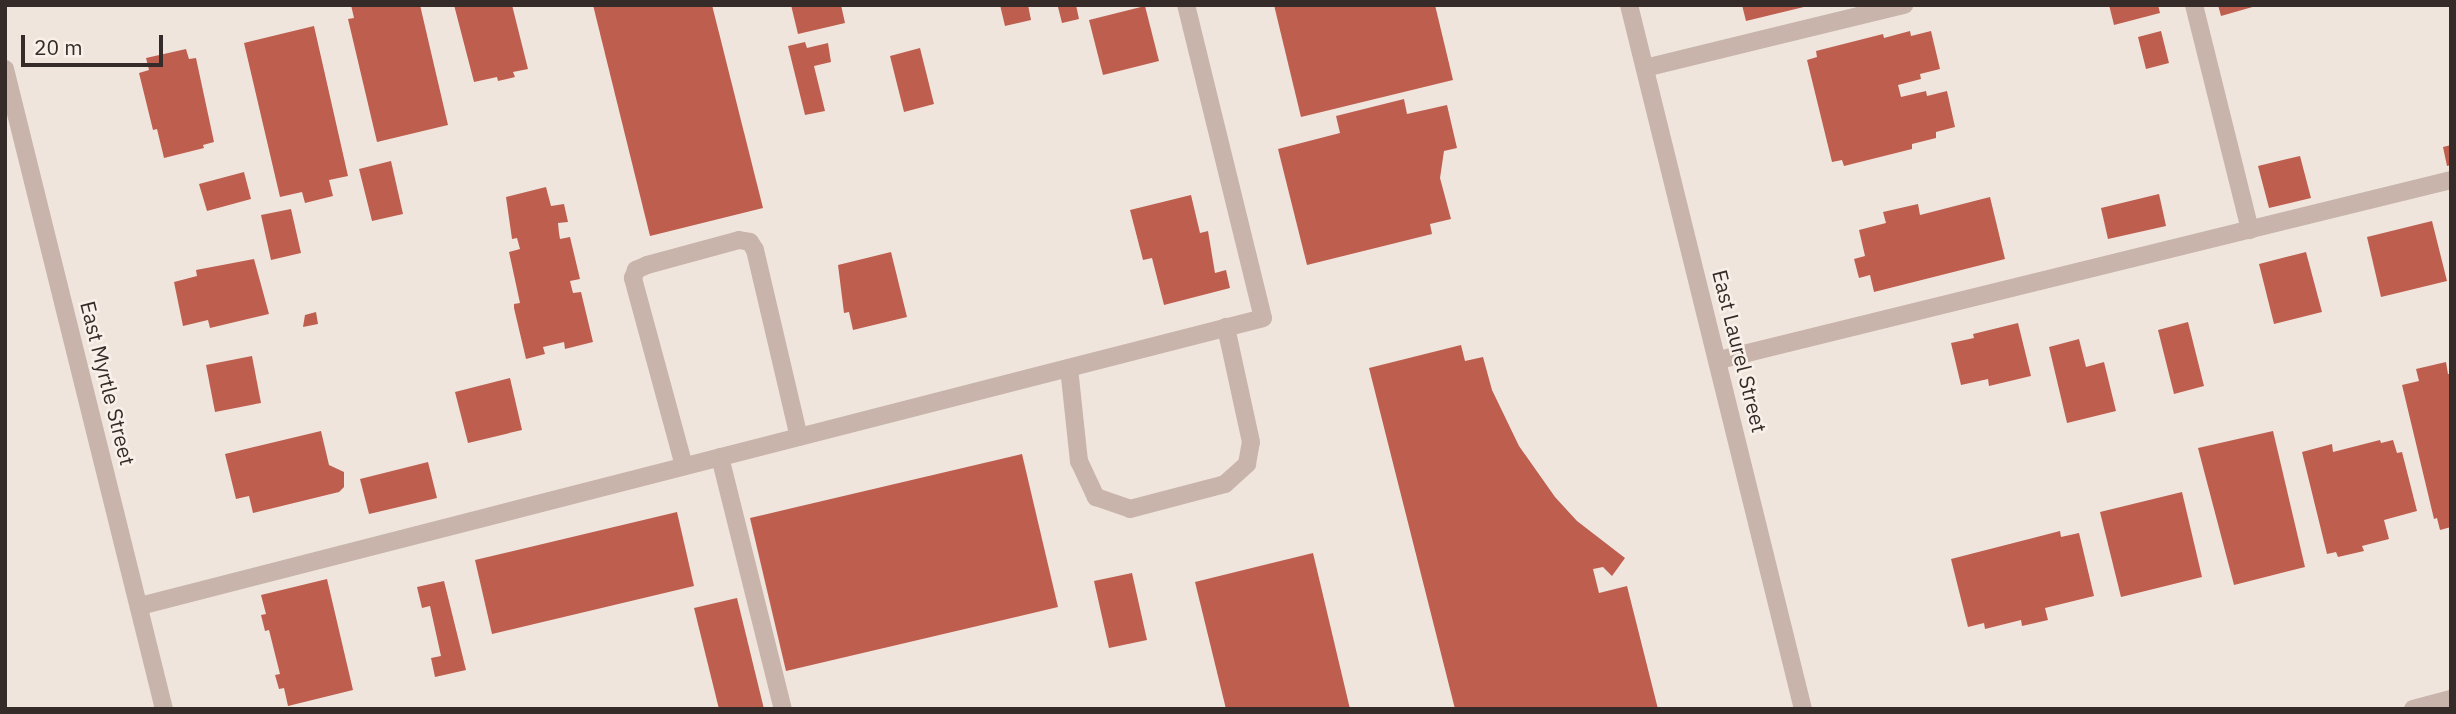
<!DOCTYPE html>
<style>
body{margin:0}
#map{position:relative;width:2456px;height:714px;overflow:hidden;background:#f0e5dd;font-family:"IBM Plex Sans",sans-serif}
div>[style]{position:absolute}
.building>*{inset:0;background:#bd5e4f}
.minor>*{height:18px;margin:-9px;padding:0 9px;transform-origin:9px;border-radius:9px;background:#c8b4aa}
span{translate:-50% -50%;white-space:nowrap;text-align:center;line-height:1.15;-webkit-text-stroke:5px #f8f0e9;paint-order:stroke}
.street-label{font-size:21px;color:#352c29}
.frame{position:absolute;inset:0;border:7px solid #352c29;pointer-events:none}
.scale{position:absolute;left:21px;top:35px;width:142px;height:32px;box-sizing:border-box;border:4px solid #352c29;border-top:0;padding-left:9px;font-size:21px;line-height:24px;white-space:nowrap;color:#352c29;-webkit-text-stroke:5px #f8f0e9;paint-order:stroke}
</style>
<div id="map">
<div class="building">
<i style="clip-path:polygon(351px 5px,420px 5px,448px 125px,377px 142px,348px 19px,354px 18px)"></i>
<i style="clip-path:polygon(454px 5px,512px 5px,528px 69px,513px 72px,515px 77px,498px 81px,497px 77px,474px 82px)"></i>
<i style="clip-path:polygon(593px 5px,712px 5px,763px 208px,650px 236px)"></i>
<i style="clip-path:polygon(791px 5px,841px 5px,845px 23px,798px 34px)"></i>
<i style="clip-path:polygon(1000px 5px,1028px 5px,1031px 20px,1005px 26px)"></i>
<i style="clip-path:polygon(1076px 5px,1079px 19px,1062px 23px,1058px 7px)"></i>
<i style="clip-path:polygon(1274px 5px,1435px 5px,1453px 80px,1301px 117px)"></i>
<i style="clip-path:polygon(1742px 5px,1808px 5px,1808px 6px,1746px 21px)"></i>
<i style="clip-path:polygon(2109px 5px,2158px 5px,2160px 13px,2114px 25px)"></i>
<i style="clip-path:polygon(2218px 5px,2256px 5px,2256px 6px,2221px 16px)"></i>
<i style="clip-path:polygon(1145px 6px,1159px 61px,1103px 75px,1089px 20px)"></i>
<i style="clip-path:polygon(314px 26px,348px 176px,329px 180px,333px 196px,305px 203px,302px 192px,280px 197px,244px 43px)"></i>
<i style="clip-path:polygon(1910px 31px,1911px 36px,1931px 31px,1940px 69px,1920px 74px,1921px 79px,1898px 85px,1901px 97px,1926px 91px,1927px 96px,1947px 91px,1955px 127px,1936px 132px,1936px 138px,1912px 144px,1912px 149px,1844px 166px,1842px 160px,1832px 162px,1807px 60px,1817px 57px,1816px 51px,1883px 34px,1884px 38px)"></i>
<i style="clip-path:polygon(2161px 31px,2169px 63px,2146px 69px,2138px 37px)"></i>
<i style="clip-path:polygon(805px 42px,807px 48px,828px 43px,831px 62px,814px 66px,825px 111px,805px 115px,788px 46px)"></i>
<i style="clip-path:polygon(920px 48px,934px 104px,904px 112px,890px 56px)"></i>
<i style="clip-path:polygon(186px 49px,189px 59px,196px 58px,214px 142px,203px 145px,204px 148px,164px 158px,157px 129px,153px 130px,139px 73px,149px 70px,146px 58px)"></i>
<i style="clip-path:polygon(1404px 99px,1407px 114px,1447px 105px,1457px 148px,1444px 151px,1440px 178px,1451px 219px,1430px 224px,1432px 234px,1307px 265px,1278px 149px,1340px 133px,1336px 116px)"></i>
<i style="clip-path:polygon(2451px 145px,2451px 165px,2447px 166px,2443px 147px)"></i>
<i style="clip-path:polygon(2300px 156px,2311px 198px,2269px 208px,2258px 166px)"></i>
<i style="clip-path:polygon(391px 161px,403px 214px,372px 221px,359px 169px)"></i>
<i style="clip-path:polygon(244px 172px,251px 199px,207px 211px,199px 184px)"></i>
<i style="clip-path:polygon(546px 187px,551px 206px,564px 204px,568px 222px,558px 223px,559px 233px,560px 239px,570px 237px,580px 279px,570px 281px,573px 293px,581px 292px,593px 342px,565px 349px,564px 342px,543px 347px,545px 354px,526px 359px,514px 308px,514px 304px,520px 303px,509px 252px,520px 249px,517px 238px,512px 239px,506px 197px)"></i>
<i style="clip-path:polygon(2159px 194px,2166px 226px,2108px 239px,2101px 208px)"></i>
<i style="clip-path:polygon(1191px 195px,1200px 233px,1208px 231px,1215px 273px,1226px 270px,1230px 288px,1164px 305px,1152px 258px,1143px 260px,1130px 210px)"></i>
<i style="clip-path:polygon(1990px 197px,2005px 259px,1874px 292px,1870px 275px,1859px 278px,1854px 259px,1865px 256px,1859px 230px,1886px 223px,1883px 212px,1918px 204px,1920px 215px)"></i>
<i style="clip-path:polygon(291px 209px,301px 253px,271px 260px,261px 215px)"></i>
<i style="clip-path:polygon(2432px 221px,2447px 281px,2381px 297px,2367px 237px)"></i>
<i style="clip-path:polygon(891px 252px,907px 317px,853px 330px,849px 312px,844px 313px,838px 265px)"></i>
<i style="clip-path:polygon(2306px 252px,2322px 312px,2274px 324px,2259px 264px)"></i>
<i style="clip-path:polygon(254px 259px,269px 314px,210px 328px,208px 320px,183px 326px,174px 282px,197px 276px,196px 270px)"></i>
<i style="clip-path:polygon(316px 312px,318px 324px,303px 327px,305px 315px)"></i>
<i style="clip-path:polygon(2188px 322px,2204px 386px,2174px 394px,2158px 330px)"></i>
<i style="clip-path:polygon(2018px 323px,2031px 376px,1989px 386px,1988px 379px,1961px 385px,1951px 343px,1974px 338px,1973px 334px)"></i>
<i style="clip-path:polygon(2079px 339px,2086px 367px,2104px 362px,2116px 411px,2067px 423px,2049px 347px)"></i>
<i style="clip-path:polygon(1461px 345px,1465px 361px,1483px 357px,1492px 390px,1519px 446px,1555px 497px,1577px 521px,1625px 558px,1612px 576px,1603px 567px,1593px 569px,1599px 593px,1627px 586px,1658px 709px,1455px 709px,1369px 368px)"></i>
<i style="clip-path:polygon(252px 356px,261px 403px,215px 412px,206px 365px)"></i>
<i style="clip-path:polygon(2446px 362px,2448px 374px,2451px 374px,2451px 527px,2440px 530px,2437px 518px,2434px 519px,2402px 385px,2419px 381px,2416px 369px)"></i>
<i style="clip-path:polygon(510px 378px,522px 430px,468px 443px,455px 392px)"></i>
<i style="clip-path:polygon(321px 431px,329px 465px,344px 472px,344px 487px,339px 492px,253px 513px,249px 496px,236px 499px,225px 454px)"></i>
<i style="clip-path:polygon(2273px 431px,2305px 567px,2234px 585px,2198px 448px)"></i>
<i style="clip-path:polygon(2380px 440px,2381px 443px,2393px 440px,2397px 453px,2402px 452px,2417px 511px,2384px 520px,2389px 539px,2362px 546px,2364px 551px,2338px 557px,2336px 552px,2327px 554px,2302px 452px,2332px 444px,2333px 452px)"></i>
<i style="clip-path:polygon(1022px 454px,1058px 607px,786px 671px,750px 518px)"></i>
<i style="clip-path:polygon(428px 462px,437px 498px,369px 514px,360px 479px)"></i>
<i style="clip-path:polygon(2182px 492px,2202px 577px,2121px 597px,2100px 512px)"></i>
<i style="clip-path:polygon(677px 512px,694px 586px,492px 634px,475px 560px)"></i>
<i style="clip-path:polygon(2060px 531px,2061px 537px,2079px 533px,2094px 596px,2045px 608px,2048px 620px,2022px 626px,2021px 620px,1985px 629px,1984px 623px,1968px 627px,1951px 559px)"></i>
<i style="clip-path:polygon(1313px 553px,1350px 709px,1226px 709px,1195px 582px)"></i>
<i style="clip-path:polygon(1132px 573px,1147px 640px,1109px 648px,1094px 581px)"></i>
<i style="clip-path:polygon(327px 579px,353px 690px,288px 706px,284px 688px,279px 689px,275px 675px,280px 674px,269px 630px,265px 631px,261px 615px,266px 614px,261px 595px)"></i>
<i style="clip-path:polygon(444px 581px,466px 670px,435px 677px,431px 658px,441px 656px,430px 606px,422px 608px,417px 587px)"></i>
<i style="clip-path:polygon(737px 598px,764px 709px,719px 709px,694px 608px)"></i>
</div>
<div class="minor">
<i style="left:1629px;top:5px;width:725px;rotate:76.12deg"></i>
<i style="left:2194px;top:5px;width:232px;rotate:76deg"></i>
<i style="left:1645px;top:68px;width:267px;rotate:-13.7deg"></i>
<i style="left:5px;top:69px;width:659px;rotate:76.05deg"></i>
<i style="left:1719px;top:360px;width:754px;rotate:-13.82deg"></i>
<i style="left:1069px;top:368px;width:94px;rotate:83.9deg"></i>
<i style="left:1079px;top:461px;width:40px;rotate:65deg"></i>
<i style="left:1096px;top:497px;width:36px;rotate:19deg"></i>
<i style="left:1130px;top:509px;width:98px;rotate:-14.7deg"></i>
<i style="left:1225px;top:484px;width:30px;rotate:-42deg"></i>
<i style="left:1247px;top:464px;width:22px;rotate:-80deg"></i>
<i style="left:1251px;top:442px;width:118px;rotate:-102.3deg"></i>
<i style="left:720px;top:457px;width:260px;rotate:76deg"></i>
<i style="left:684px;top:466px;width:195px;rotate:-105.2deg"></i>
<i style="left:633px;top:278px;width:9px;rotate:-69deg"></i>
<i style="left:636px;top:270px;width:12px;rotate:-24deg"></i>
<i style="left:647px;top:265px;width:95px;rotate:-15.2deg"></i>
<i style="left:739px;top:240px;width:11px;rotate:10deg"></i>
<i style="left:750px;top:242px;width:9px;rotate:58deg"></i>
<i style="left:755px;top:250px;width:192px;rotate:76.8deg"></i>
<i style="left:140px;top:606px;width:1159px;rotate:-14.38deg"></i>
<i style="left:1263px;top:318px;width:322px;rotate:-103.8deg"></i>
<i style="left:2413px;top:709px;width:39px;rotate:-15deg"></i>
</div>
<div class="street-label">
<span style="left:1740px;top:351px;rotate:76deg">East Laurel Street</span>
<span style="left:108px;top:383px;rotate:76deg">East Myrtle Street</span>
</div>
<div class="frame"></div>
<div class="scale">20 m</div>
</div>
